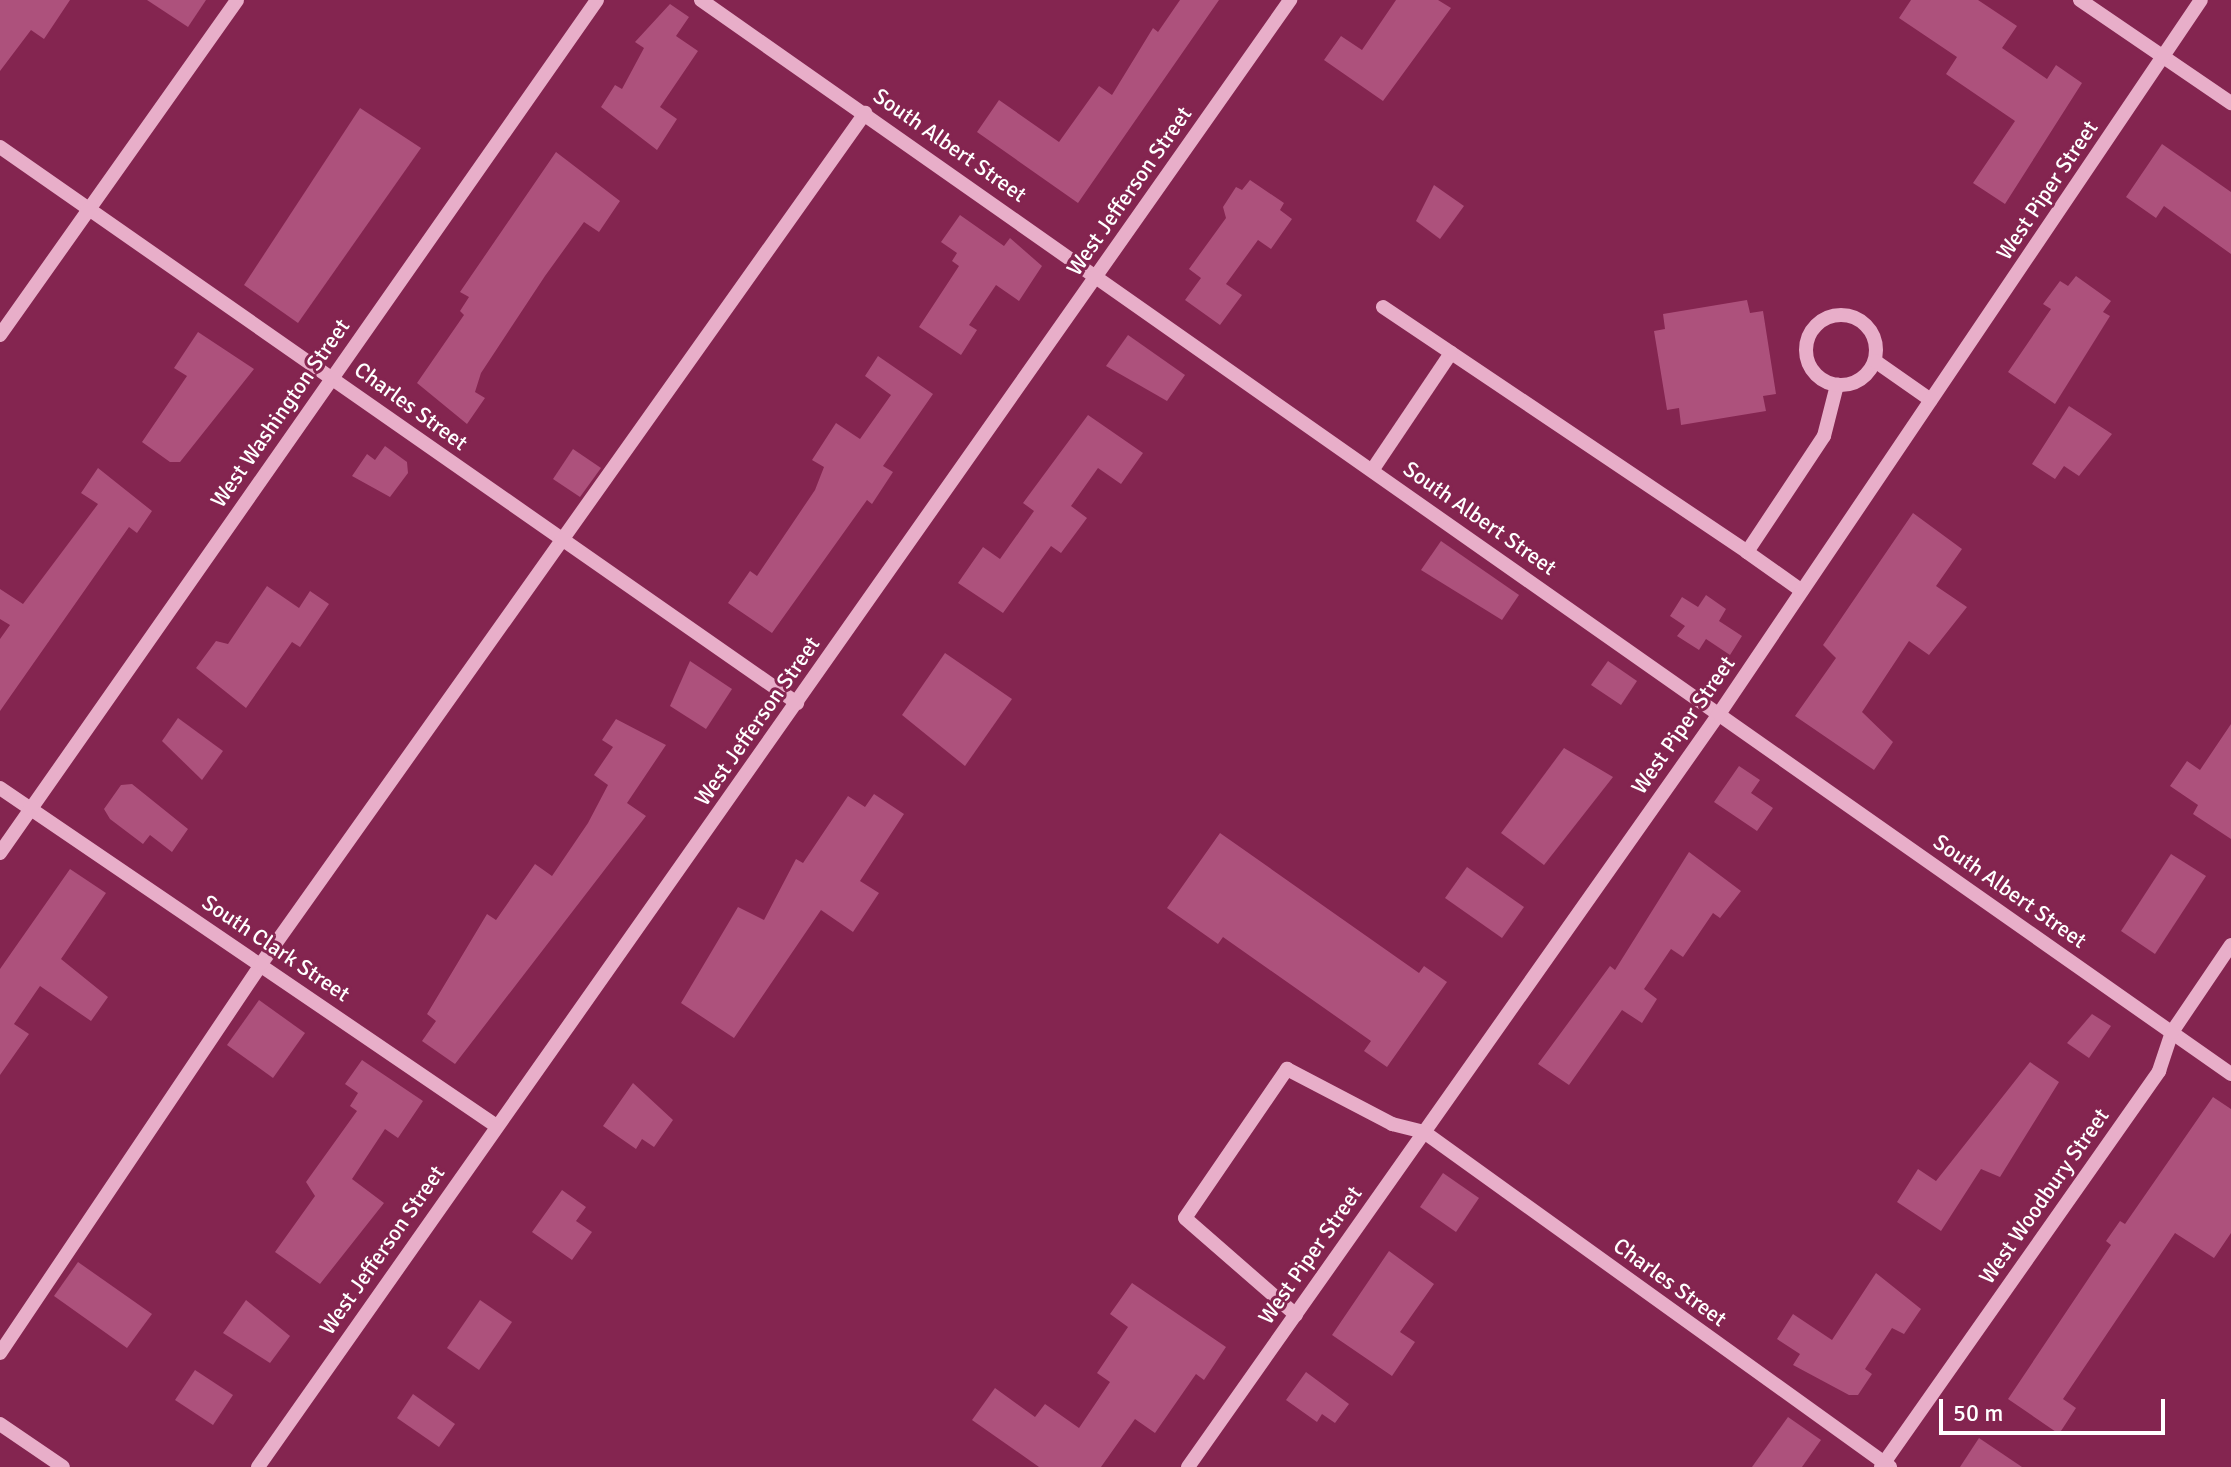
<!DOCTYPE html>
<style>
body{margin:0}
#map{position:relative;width:2231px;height:1467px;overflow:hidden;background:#842550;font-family:Signika,sans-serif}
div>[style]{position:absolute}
.building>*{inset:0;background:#ad517c}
.minor>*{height:14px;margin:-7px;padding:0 7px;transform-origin:7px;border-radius:7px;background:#e8aec9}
.minor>.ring{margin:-7px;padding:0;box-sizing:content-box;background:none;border:14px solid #e8aec9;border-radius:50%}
span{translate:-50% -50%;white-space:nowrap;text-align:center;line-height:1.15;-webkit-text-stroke:6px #842550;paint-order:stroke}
.street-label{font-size:22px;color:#fff}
.scale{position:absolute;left:1939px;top:1399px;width:226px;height:36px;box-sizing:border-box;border:4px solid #fff;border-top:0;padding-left:10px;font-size:24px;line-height:28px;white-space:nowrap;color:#fff;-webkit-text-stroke:6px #842550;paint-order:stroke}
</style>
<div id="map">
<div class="building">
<i style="clip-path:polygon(0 0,70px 0,44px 39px,31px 30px,0 71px)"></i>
<i style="clip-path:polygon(147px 0,206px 0,188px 27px)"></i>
<i style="clip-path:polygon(1180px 0,1219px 0,1078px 203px,977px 132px,999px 100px,1059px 142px,1099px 86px,1112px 95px,1153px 28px,1158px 32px)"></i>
<i style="clip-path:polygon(1396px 0,1438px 0,1451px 8px,1383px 101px,1324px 60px,1341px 36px,1362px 50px)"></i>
<i style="clip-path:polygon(1911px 0,1978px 0,2017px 26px,2002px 48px,2047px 79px,2056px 65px,2082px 83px,2005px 204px,1973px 183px,2015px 121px,1946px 74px,1957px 57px,1899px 18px)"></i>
<i style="clip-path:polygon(670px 4px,689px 17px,676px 36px,698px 51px,660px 107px,677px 119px,657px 150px,601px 107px,615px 85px,622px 89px,644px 48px,635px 42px)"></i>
<i style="clip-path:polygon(360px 108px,421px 148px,298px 323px,244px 285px)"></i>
<i style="clip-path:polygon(2162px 144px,2231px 192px,2231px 254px,2164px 206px,2156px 218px,2126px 197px)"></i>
<i style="clip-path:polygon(556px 152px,620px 201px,599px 232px,584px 222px,545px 276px,481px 373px,475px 392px,485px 398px,467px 424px,417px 383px,464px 315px,460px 311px,469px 297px,460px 292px)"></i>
<i style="clip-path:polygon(1250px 180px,1284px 203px,1280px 210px,1292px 219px,1271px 249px,1258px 240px,1226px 284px,1242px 295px,1220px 325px,1185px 300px,1201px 278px,1189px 269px,1226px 218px,1223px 207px,1236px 187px,1242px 190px)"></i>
<i style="clip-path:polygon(1434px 185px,1464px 206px,1440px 239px,1416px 221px)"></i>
<i style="clip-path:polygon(960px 215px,1004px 246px,1010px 238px,1042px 266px,1019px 301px,996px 285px,969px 325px,977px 330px,961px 355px,919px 327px,959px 266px,952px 261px,957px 253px,941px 242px)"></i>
<i style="clip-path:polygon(2076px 276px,2111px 301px,2103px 312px,2110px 316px,2055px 404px,2008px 372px,2051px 309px,2043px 304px,2060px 281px,2068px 286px)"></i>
<i style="clip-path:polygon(1747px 300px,1750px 313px,1763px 311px,1776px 394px,1763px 396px,1766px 411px,1681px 425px,1679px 408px,1667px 410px,1654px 331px,1665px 329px,1663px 314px)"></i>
<i style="clip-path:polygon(198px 332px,254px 369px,180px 462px,170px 462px,142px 442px,187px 376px,174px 368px)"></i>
<i style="clip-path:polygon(1128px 335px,1185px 375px,1167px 401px,1106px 366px)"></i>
<i style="clip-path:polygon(878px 356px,933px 394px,883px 466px,893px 472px,872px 504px,867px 500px,772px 633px,728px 603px,750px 571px,757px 576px,815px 490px,824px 467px,812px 460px,836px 423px,860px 439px,891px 395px,865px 376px)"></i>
<i style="clip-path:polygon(2069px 406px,2112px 434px,2079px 476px,2064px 466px,2055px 479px,2032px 464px)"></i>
<i style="clip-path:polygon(1088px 415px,1143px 453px,1121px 484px,1098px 468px,1071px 506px,1087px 518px,1061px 553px,1051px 546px,1003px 613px,958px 583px,983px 547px,1000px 559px,1034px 511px,1023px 503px)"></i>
<i style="clip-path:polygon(385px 446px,407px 462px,408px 473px,390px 497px,352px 476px,367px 454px,375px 460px)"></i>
<i style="clip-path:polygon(573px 449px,601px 468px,580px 497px,553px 479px)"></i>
<i style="clip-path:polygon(98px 468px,152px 511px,137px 533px,129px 527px,0 711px,0 639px,10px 625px,0 619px,0 589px,23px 604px,98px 504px,81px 493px)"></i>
<i style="clip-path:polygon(1913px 513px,1962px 549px,1936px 586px,1967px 607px,1929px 655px,1909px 641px,1862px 712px,1893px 742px,1874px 770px,1795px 716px,1836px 658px,1823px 645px)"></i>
<i style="clip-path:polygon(1441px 541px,1519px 595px,1502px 620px,1421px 570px)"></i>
<i style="clip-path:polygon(267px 586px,299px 608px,310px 591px,329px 604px,300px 647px,292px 642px,246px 708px,196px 668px,216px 641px,228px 644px)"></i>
<i style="clip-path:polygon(1706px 595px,1726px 609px,1719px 621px,1742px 636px,1730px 655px,1706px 639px,1699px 650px,1677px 636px,1685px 626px,1670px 616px,1682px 597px,1698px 607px)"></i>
<i style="clip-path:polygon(945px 653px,1012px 699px,965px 766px,902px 715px)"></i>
<i style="clip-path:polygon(690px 661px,732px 689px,706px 729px,670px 706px)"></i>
<i style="clip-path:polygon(1608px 661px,1637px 681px,1621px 705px,1591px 685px)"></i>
<i style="clip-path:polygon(178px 718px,223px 751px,202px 780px,162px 741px)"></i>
<i style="clip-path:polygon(616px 719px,666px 745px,627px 803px,646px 816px,455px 1064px,422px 1041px,436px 1021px,427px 1014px,487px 914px,496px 920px,535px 864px,552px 876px,588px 823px,608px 785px,594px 775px,613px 747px,602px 740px)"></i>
<i style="clip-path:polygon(2231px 724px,2231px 839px,2193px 814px,2198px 805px,2170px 786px,2187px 761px,2200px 770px)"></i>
<i style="clip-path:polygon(1564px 748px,1613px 777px,1544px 865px,1501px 833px)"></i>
<i style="clip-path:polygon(1739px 766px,1760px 780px,1751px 793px,1773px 808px,1757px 831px,1714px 802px)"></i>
<i style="clip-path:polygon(132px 784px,188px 829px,172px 852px,150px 835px,143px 844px,110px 819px,104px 809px,121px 785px)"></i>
<i style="clip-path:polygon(874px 794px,904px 814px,860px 881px,879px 893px,853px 932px,821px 910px,734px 1038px,681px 1003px,738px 907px,764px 920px,796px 859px,803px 863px,848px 796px,865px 807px)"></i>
<i style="clip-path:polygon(1220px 833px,1419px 973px,1424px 966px,1447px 982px,1387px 1067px,1364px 1051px,1371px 1041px,1223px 937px,1218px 944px,1167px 908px)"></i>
<i style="clip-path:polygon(1689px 852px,1741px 891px,1720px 918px,1713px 913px,1683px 957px,1671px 949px,1644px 989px,1657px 999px,1642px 1023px,1622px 1010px,1569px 1085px,1538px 1064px,1610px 966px,1615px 970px)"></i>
<i style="clip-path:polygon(2171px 854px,2206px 876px,2155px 954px,2121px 931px)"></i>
<i style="clip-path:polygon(1467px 867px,1524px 907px,1502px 938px,1445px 898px)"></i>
<i style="clip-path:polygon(70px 869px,106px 893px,61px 959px,108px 997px,91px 1021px,40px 986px,14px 1024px,29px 1034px,0 1075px,0 969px)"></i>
<i style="clip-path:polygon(259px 1000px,305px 1033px,273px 1078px,227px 1045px)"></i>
<i style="clip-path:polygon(2092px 1014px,2111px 1026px,2089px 1058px,2067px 1043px)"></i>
<i style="clip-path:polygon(362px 1060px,423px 1101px,398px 1138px,385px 1129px,352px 1179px,384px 1203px,320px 1284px,275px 1252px,315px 1196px,306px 1182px,357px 1111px,350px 1106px,358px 1093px,345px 1084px)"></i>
<i style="clip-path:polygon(2030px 1062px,2059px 1082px,2000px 1177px,1981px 1169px,1941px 1231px,1897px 1202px,1918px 1169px,1936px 1181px)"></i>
<i style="clip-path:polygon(633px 1083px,673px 1120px,654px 1147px,642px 1139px,636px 1149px,603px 1126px)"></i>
<i style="clip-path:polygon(2213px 1097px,2231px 1109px,2231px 1233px,2214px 1258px,2175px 1233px,2063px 1399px,2076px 1408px,2059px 1434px,2008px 1399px,2111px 1245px,2106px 1241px,2120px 1221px,2125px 1224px)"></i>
<i style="clip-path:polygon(1443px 1173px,1479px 1198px,1456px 1232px,1420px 1207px)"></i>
<i style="clip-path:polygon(562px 1190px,586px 1207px,576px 1221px,592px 1232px,572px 1260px,532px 1232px)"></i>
<i style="clip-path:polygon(1389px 1251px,1434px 1284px,1400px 1332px,1415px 1342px,1392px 1376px,1332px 1335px)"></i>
<i style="clip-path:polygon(78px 1262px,152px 1314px,127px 1348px,54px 1296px)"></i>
<i style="clip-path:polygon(1876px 1273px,1921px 1309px,1904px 1334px,1892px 1328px,1865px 1369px,1872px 1374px,1858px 1395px,1849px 1395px,1793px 1365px,1800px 1354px,1777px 1339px,1793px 1314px,1832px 1340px)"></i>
<i style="clip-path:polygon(1132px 1283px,1226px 1347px,1204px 1380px,1196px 1374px,1155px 1433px,1135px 1419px,1101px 1467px,1039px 1467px,972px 1420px,995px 1388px,1035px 1417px,1045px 1404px,1079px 1428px,1110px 1382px,1097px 1373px,1128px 1327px,1110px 1314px)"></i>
<i style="clip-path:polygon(246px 1300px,290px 1336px,270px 1363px,223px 1333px)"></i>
<i style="clip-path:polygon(480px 1300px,512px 1322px,479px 1370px,447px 1348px)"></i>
<i style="clip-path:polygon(195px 1370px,233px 1395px,213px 1425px,175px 1400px)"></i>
<i style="clip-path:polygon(1306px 1372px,1349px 1404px,1335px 1423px,1322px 1414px,1317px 1422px,1286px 1400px)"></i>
<i style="clip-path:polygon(413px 1394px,455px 1424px,439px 1447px,397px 1418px)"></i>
<i style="clip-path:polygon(1788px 1417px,1821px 1440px,1802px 1467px,1752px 1467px)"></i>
<i style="clip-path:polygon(1979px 1438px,2022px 1467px,1960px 1467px)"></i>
</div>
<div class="minor">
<i style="left:701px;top:0;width:1869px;rotate:35.07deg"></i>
<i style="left:2080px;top:0;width:183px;rotate:34.3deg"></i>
<i style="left:0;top:147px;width:972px;rotate:34.9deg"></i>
<i style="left:1383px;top:307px;width:439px;rotate:33.9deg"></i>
<i style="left:1747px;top:552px;width:139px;rotate:-56.4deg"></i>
<i style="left:1824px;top:436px;width:53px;rotate:-75.7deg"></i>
<i class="ring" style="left:1806px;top:315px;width:56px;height:56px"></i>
<i style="left:0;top:335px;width:410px;rotate:-54.7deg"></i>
<i style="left:1875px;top:361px;width:68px;rotate:34.9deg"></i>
<i style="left:1373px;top:469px;width:140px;rotate:-56.1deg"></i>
<i style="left:1747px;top:552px;width:67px;rotate:35.3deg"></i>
<i style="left:0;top:788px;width:599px;rotate:34.25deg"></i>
<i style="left:0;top:853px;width:1041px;rotate:-55.01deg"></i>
<i style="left:1296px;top:1315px;width:147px;rotate:-138.9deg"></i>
<i style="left:1185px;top:1218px;width:181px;rotate:-55.6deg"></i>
<i style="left:1287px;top:1069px;width:119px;rotate:27.6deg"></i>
<i style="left:1392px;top:1124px;width:33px;rotate:14deg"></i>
<i style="left:1424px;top:1132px;width:574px;rotate:35.71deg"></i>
<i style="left:0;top:1353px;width:468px;rotate:-56.1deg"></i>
<i style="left:261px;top:964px;width:1044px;rotate:-54.63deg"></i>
<i style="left:0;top:1424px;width:76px;rotate:34.3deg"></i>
<i style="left:258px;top:1467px;width:1794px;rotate:-54.87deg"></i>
<i style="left:1188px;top:1467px;width:921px;rotate:-54.81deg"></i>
<i style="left:1719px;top:714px;width:861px;rotate:-55.98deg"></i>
<i style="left:1881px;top:1467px;width:484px;rotate:-54.9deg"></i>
<i style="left:2159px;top:1071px;width:41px;rotate:-71.6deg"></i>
<i style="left:2172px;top:1032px;width:105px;rotate:-55.9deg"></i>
</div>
<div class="street-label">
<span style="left:950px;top:145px;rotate:35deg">South Albert Street</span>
<span style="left:2047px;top:190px;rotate:-56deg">West Piper Street</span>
<span style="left:1129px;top:191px;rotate:-55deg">West Jefferson Street</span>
<span style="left:411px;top:406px;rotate:36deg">Charles Street</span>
<span style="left:280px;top:413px;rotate:-55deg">West Washington Street</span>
<span style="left:1480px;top:518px;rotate:35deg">South Albert Street</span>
<span style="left:757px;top:721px;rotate:-55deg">West Jefferson Street</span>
<span style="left:1683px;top:725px;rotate:-55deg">West Piper Street</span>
<span style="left:2010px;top:891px;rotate:35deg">South Albert Street</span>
<span style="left:276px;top:948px;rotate:34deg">South Clark Street</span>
<span style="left:2044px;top:1196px;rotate:-55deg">West Woodbury Street</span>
<span style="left:382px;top:1250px;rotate:-55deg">West Jefferson Street</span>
<span style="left:1310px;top:1255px;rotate:-55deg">West Piper Street</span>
<span style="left:1670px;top:1282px;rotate:36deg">Charles Street</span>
</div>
<div class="scale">50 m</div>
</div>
